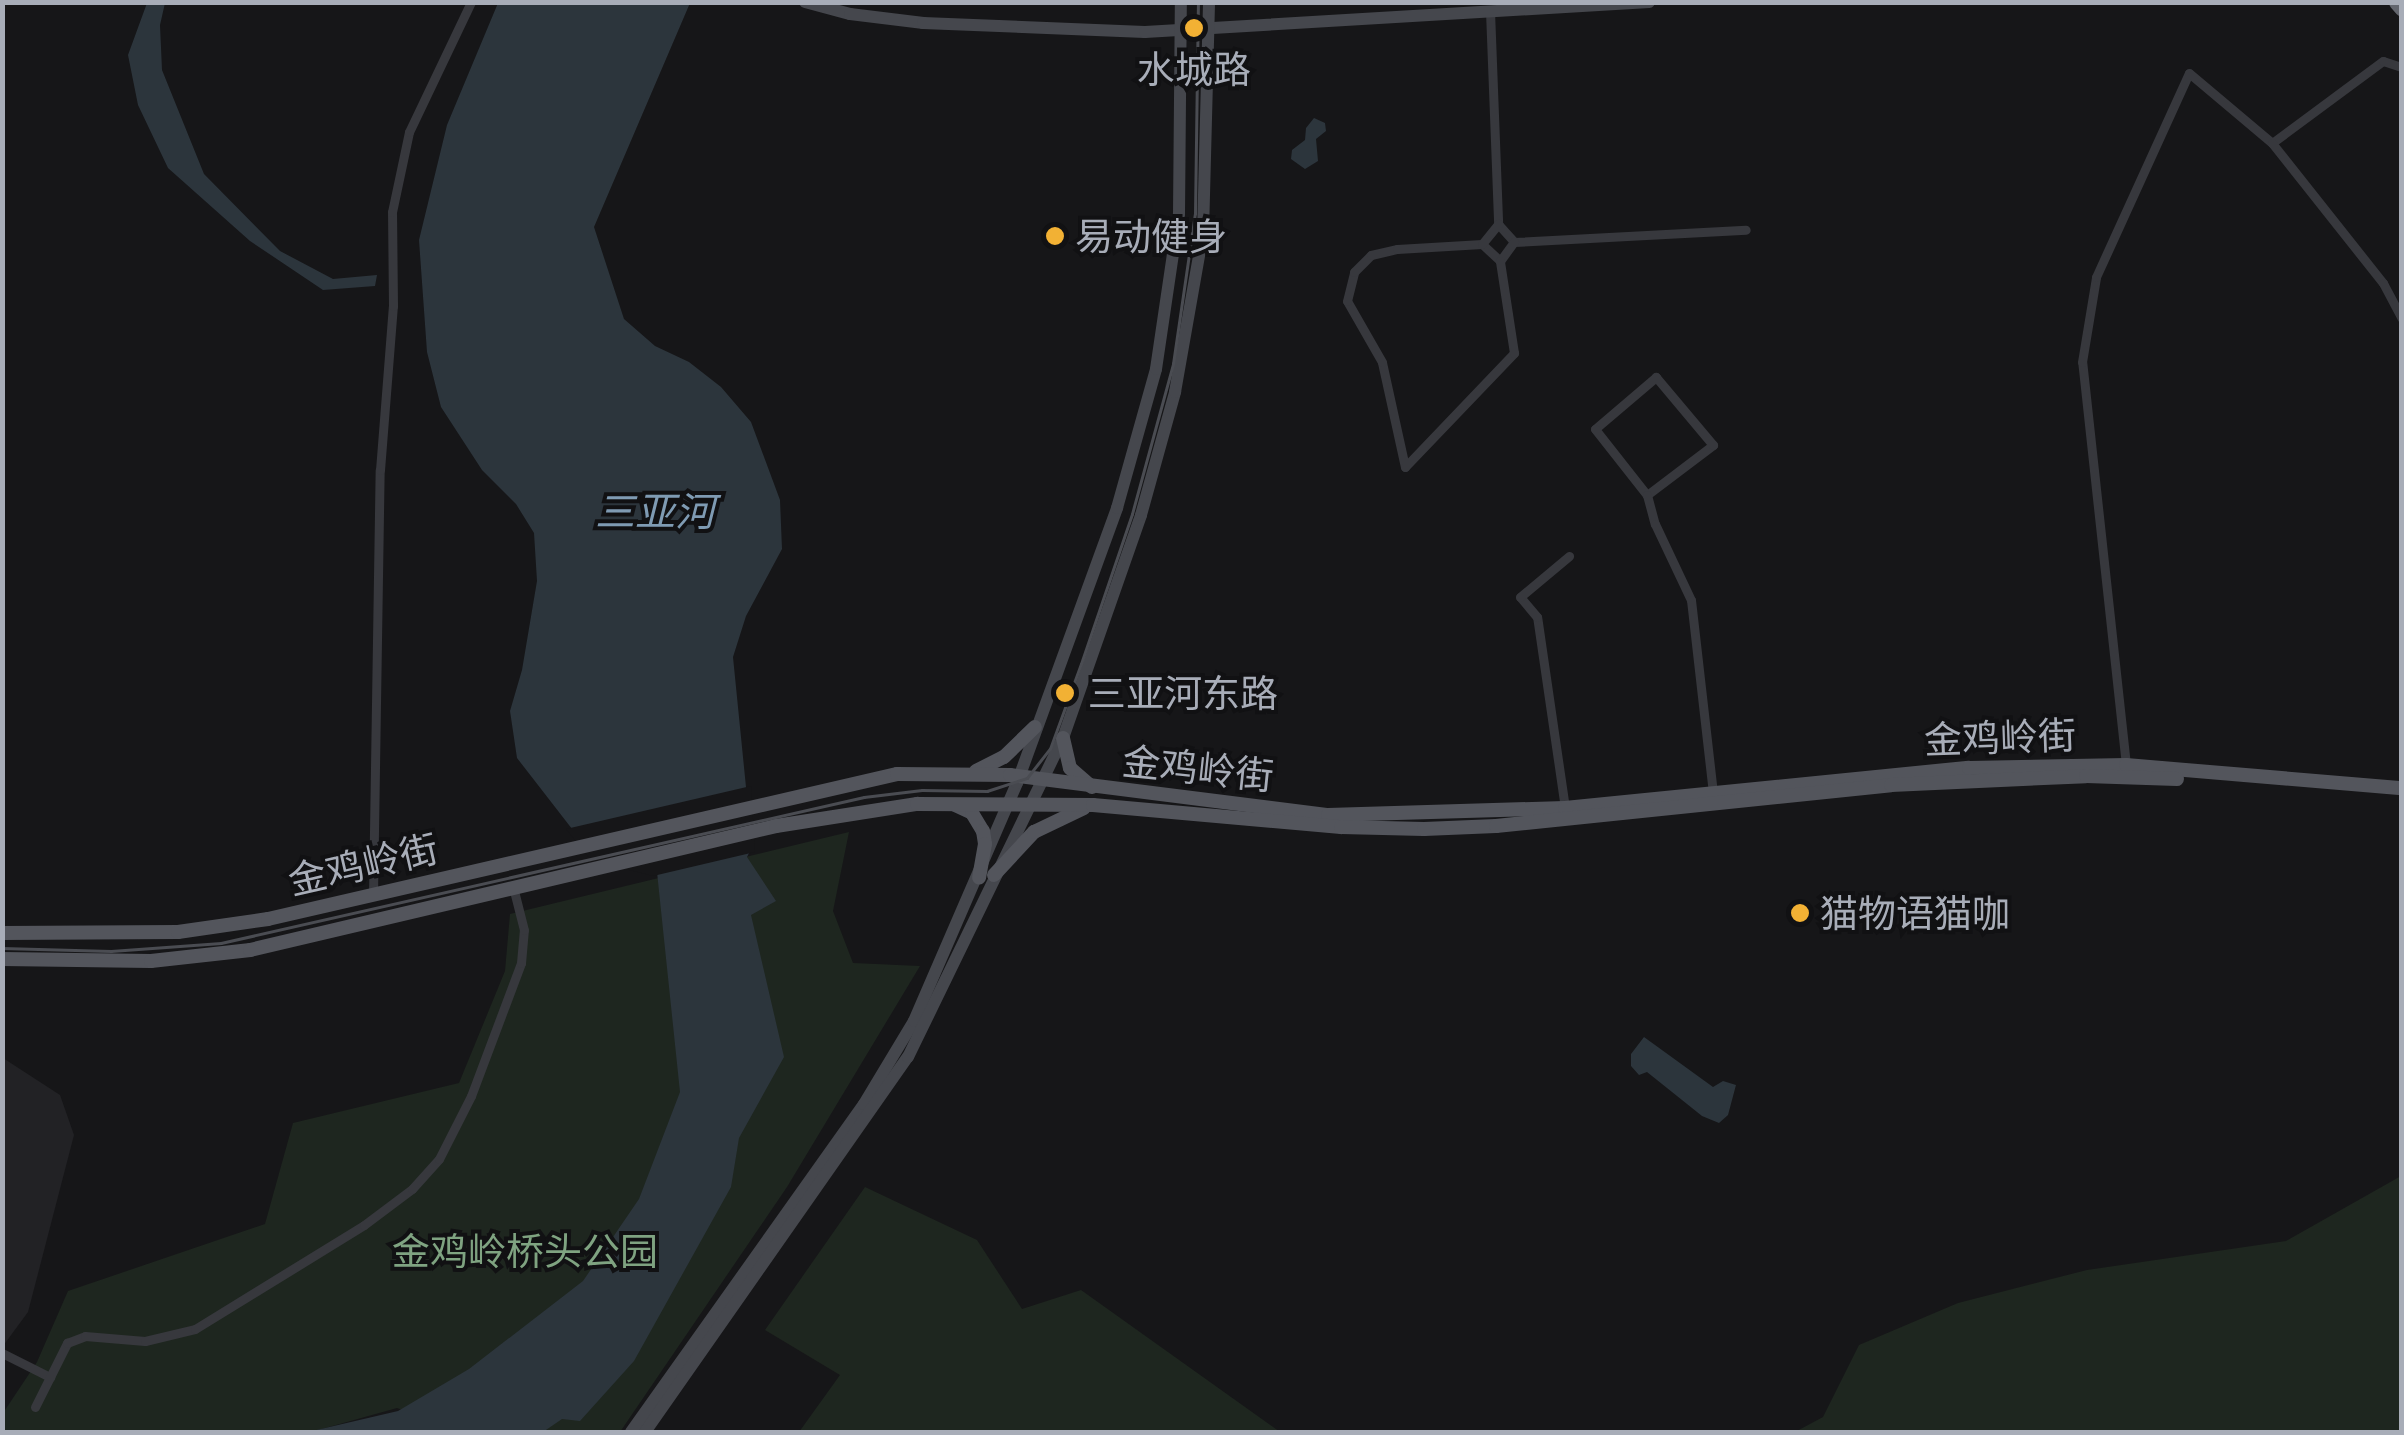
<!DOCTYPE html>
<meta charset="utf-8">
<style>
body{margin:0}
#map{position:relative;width:2404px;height:1435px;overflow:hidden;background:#161618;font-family:"PT Sans Narrow","Noto Sans SC",sans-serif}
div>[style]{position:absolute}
.built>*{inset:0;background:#222225}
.green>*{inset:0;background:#1e261f}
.water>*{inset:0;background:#2c353c}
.pier>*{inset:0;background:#161618}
.street>*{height:9px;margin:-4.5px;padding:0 4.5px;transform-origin:4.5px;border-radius:4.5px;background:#37383d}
.secondary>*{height:12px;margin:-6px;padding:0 6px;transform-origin:6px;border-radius:6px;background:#45474d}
.primary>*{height:14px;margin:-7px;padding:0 7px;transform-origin:7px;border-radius:7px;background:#53555c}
.highway>*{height:15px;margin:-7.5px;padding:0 7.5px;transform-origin:7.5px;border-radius:7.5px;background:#63666e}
.tram>*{height:2.5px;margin:-1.25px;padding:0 1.25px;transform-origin:1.25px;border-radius:1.25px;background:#4a4c52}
.dots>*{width:28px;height:28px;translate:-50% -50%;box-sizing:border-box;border:5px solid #111113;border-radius:50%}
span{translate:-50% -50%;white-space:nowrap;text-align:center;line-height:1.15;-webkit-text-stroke:8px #111113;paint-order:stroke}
.poi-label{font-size:38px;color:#a8adb8}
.left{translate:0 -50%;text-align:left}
.street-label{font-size:38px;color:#a8adb8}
.park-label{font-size:38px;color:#7fa381}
.water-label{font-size:40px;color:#7f9bb3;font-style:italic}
.frame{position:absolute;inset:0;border:5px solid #a8adb8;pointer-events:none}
</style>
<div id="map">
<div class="built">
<i style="clip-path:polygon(3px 1058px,60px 1095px,74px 1135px,28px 1312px,3px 1346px)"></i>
</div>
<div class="green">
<i style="clip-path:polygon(849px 832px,833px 911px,853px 963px,920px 966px,787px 1187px,620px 1432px,465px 1432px,397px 1408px,311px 1432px,3px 1432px,3px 1413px,37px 1362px,68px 1291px,265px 1224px,293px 1123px,459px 1083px,505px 971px,510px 914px)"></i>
<i style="clip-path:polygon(2401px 1176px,2401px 1432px,1795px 1432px,1823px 1417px,1859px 1345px,1958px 1303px,2087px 1270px,2286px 1241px)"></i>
<i style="clip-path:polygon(865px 1187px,977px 1240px,1022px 1309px,1081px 1290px,1280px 1432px,799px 1432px,840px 1375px,765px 1330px)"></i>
</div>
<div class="water">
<i style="clip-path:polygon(147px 3px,165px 3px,160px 25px,162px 70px,204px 174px,280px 251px,333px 279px,377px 275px,375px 286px,323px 290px,250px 241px,168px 168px,138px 105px,128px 55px)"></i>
<i style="clip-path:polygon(498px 3px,690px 3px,594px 227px,624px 319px,655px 346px,689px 362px,721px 387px,751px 422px,780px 500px,782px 549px,746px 616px,733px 657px,752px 847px,747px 857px,776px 901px,751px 915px,784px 1057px,739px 1138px,731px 1187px,634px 1361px,580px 1421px,562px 1419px,543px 1432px,308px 1432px,398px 1411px,469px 1369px,583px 1281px,639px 1199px,680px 1092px,657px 872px,593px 856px,517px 758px,510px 711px,522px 670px,537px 581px,534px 533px,516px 504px,482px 470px,441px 407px,427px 352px,419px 240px,447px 125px)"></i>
<i style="clip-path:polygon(1314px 118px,1325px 123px,1326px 131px,1316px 139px,1318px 161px,1305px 169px,1291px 159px,1292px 150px,1305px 140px,1306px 128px)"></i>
<i style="clip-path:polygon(1644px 1037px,1713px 1087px,1723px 1081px,1736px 1085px,1728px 1115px,1719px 1123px,1702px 1116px,1647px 1072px,1639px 1075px,1631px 1066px,1631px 1054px)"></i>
</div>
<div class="pier">
<i style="clip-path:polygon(751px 786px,755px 852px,653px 876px,591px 860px,566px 829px)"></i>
</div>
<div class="street">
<i style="left:1490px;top:11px;width:213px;rotate:87.8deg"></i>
<i style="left:1498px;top:224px;width:24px;rotate:48deg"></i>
<i style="left:1514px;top:242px;width:232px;rotate:-3deg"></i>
<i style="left:2272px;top:143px;width:138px;rotate:-36.5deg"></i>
<i style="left:2383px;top:61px;width:20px;rotate:18deg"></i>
<i style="left:1482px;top:244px;width:25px;rotate:43deg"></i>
<i style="left:1500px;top:261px;width:24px;rotate:-54deg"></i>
<i style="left:1405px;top:467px;width:107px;rotate:-102.4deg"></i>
<i style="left:1382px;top:362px;width:70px;rotate:-119.8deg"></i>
<i style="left:1347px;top:301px;width:30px;rotate:-76deg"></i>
<i style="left:1354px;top:272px;width:24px;rotate:-45deg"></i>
<i style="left:1371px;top:255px;width:27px;rotate:-13deg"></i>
<i style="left:1397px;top:249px;width:85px;rotate:-3.4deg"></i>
<i style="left:1482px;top:244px;width:26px;rotate:-51deg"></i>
<i style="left:1405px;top:467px;width:158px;rotate:-46.3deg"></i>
<i style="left:1514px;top:353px;width:93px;rotate:-98.7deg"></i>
<i style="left:1647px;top:495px;width:83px;rotate:-37.1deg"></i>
<i style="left:1713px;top:445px;width:89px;rotate:-130deg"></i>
<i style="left:1656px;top:377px;width:80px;rotate:139.6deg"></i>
<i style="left:1595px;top:429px;width:84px;rotate:51.8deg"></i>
<i style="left:1647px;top:495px;width:30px;rotate:75deg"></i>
<i style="left:1655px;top:524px;width:84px;rotate:64.7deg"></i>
<i style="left:1691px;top:600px;width:193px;rotate:83.5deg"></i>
<i style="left:2126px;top:765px;width:405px;rotate:-96.2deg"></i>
<i style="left:2082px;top:362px;width:86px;rotate:-80.6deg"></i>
<i style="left:2096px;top:277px;width:224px;rotate:-65.5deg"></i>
<i style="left:2189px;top:73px;width:109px;rotate:40.1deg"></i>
<i style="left:2272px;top:143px;width:179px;rotate:51.6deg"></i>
<i style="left:2383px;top:283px;width:40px;rotate:62deg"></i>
<i style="left:1565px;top:808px;width:193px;rotate:-98.3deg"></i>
<i style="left:1537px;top:617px;width:26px;rotate:-130deg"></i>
<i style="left:1520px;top:597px;width:64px;rotate:-39.9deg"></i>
<i style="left:373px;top:895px;width:425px;rotate:-89.1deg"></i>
<i style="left:380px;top:470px;width:165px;rotate:-85.5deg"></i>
<i style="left:393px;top:306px;width:94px;rotate:-90.6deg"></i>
<i style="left:392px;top:212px;width:82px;rotate:-78deg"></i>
<i style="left:409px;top:132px;width:144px;rotate:-64.5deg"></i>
<i style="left:2px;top:1353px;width:54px;rotate:26.6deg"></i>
<i style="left:35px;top:1407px;width:72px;rotate:-63.4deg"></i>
<i style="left:67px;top:1343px;width:19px;rotate:-21deg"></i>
<i style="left:85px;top:1336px;width:60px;rotate:4.8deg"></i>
<i style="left:145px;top:1341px;width:51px;rotate:-13.5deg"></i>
<i style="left:195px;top:1329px;width:198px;rotate:-31.6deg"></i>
<i style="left:364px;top:1225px;width:60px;rotate:-36.9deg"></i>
<i style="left:412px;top:1189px;width:40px;rotate:-48deg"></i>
<i style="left:439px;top:1159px;width:71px;rotate:-63.1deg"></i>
<i style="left:471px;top:1096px;width:142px;rotate:-69.4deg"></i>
<i style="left:521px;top:963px;width:33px;rotate:-85deg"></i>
<i style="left:524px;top:930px;width:44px;rotate:-104.3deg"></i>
</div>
<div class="secondary">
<i style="left:805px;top:2px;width:47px;rotate:14.9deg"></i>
<i style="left:850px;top:14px;width:74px;rotate:7deg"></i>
<i style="left:923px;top:23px;width:222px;rotate:2.3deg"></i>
<i style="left:1145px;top:32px;width:505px;rotate:-3.41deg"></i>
<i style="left:631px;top:1432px;width:402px;rotate:-54.6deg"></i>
<i style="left:864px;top:1104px;width:97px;rotate:-58.9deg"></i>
<i style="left:914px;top:1021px;width:259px;rotate:-66.6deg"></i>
<i style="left:1017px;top:783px;width:293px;rotate:-70deg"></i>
<i style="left:1117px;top:508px;width:144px;rotate:-74.3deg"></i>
<i style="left:1156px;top:369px;width:157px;rotate:-81.6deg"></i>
<i style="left:1179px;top:214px;width:212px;rotate:-89.5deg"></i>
<i style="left:645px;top:1432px;width:458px;rotate:-55deg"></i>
<i style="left:908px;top:1057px;width:355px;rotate:-64.1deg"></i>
<i style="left:1063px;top:738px;width:236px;rotate:-70.7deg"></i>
<i style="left:1141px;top:515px;width:128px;rotate:-74.5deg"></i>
<i style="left:1175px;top:392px;width:161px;rotate:-80deg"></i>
<i style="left:1203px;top:233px;width:231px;rotate:-88.5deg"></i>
</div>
<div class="primary">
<i style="left:1063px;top:738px;width:31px;rotate:77deg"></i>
<i style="left:1070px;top:768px;width:29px;rotate:41deg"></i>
<i style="left:976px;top:771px;width:31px;rotate:-27deg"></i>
<i style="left:1004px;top:757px;width:43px;rotate:-44.1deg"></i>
<i style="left:955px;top:805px;width:19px;rotate:25deg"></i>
<i style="left:972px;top:813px;width:21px;rotate:59deg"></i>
<i style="left:983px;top:831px;width:13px;rotate:81deg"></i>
<i style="left:985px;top:844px;width:34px;rotate:100deg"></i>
<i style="left:994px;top:875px;width:59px;rotate:-47.1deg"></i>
<i style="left:1034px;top:832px;width:55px;rotate:-25.6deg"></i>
<i style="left:2px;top:933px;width:176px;rotate:-0.3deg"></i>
<i style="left:178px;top:932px;width:91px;rotate:-8.2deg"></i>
<i style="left:268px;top:919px;width:645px;rotate:-12.98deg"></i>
<i style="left:897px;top:774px;width:113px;rotate:0.5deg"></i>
<i style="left:1010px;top:775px;width:321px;rotate:7.2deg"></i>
<i style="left:1328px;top:815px;width:237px;rotate:-1.7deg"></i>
<i style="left:1565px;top:808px;width:406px;rotate:-5.7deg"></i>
<i style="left:1969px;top:768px;width:157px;rotate:-1.1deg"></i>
<i style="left:2126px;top:765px;width:277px;rotate:4.8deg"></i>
<i style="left:2px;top:959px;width:149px;rotate:0.8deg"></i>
<i style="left:151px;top:961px;width:100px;rotate:-6.3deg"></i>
<i style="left:250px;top:950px;width:540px;rotate:-13.26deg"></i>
<i style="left:776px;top:826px;width:143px;rotate:-8.9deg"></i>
<i style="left:917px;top:804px;width:176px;rotate:0.3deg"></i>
<i style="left:1093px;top:805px;width:249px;rotate:5.1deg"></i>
<i style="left:1341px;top:827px;width:83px;rotate:1.4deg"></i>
<i style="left:1424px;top:829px;width:72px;rotate:-2.4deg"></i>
<i style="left:1496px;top:826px;width:397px;rotate:-5.9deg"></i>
<i style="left:1891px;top:785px;width:195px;rotate:-2.6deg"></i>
<i style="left:2086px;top:776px;width:91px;rotate:1.9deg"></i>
</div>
<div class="highway">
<i style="left:2396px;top:2px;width:9px;rotate:49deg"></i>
</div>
<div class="tram">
<i style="left:2px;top:948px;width:109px;rotate:1.6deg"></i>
<i style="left:111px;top:951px;width:110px;rotate:-4.2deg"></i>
<i style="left:221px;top:943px;width:659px;rotate:-12.79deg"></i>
<i style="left:864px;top:797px;width:58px;rotate:-6.9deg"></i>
<i style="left:922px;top:790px;width:65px;rotate:0.9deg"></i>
<i style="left:987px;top:791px;width:42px;rotate:-18deg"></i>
<i style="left:1027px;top:778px;width:37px;rotate:-52deg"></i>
<i style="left:1050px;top:749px;width:90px;rotate:-70deg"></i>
<i style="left:1081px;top:664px;width:158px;rotate:-71.2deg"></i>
<i style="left:1132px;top:514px;width:156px;rotate:-74.7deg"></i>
<i style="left:1173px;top:364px;width:152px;rotate:-81.7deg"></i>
<i style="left:1195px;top:214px;width:212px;rotate:-89.2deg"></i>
</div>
<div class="dots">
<i style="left:1194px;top:28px;background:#f2b134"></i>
<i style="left:1055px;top:236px;background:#f2b134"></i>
<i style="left:1065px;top:693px;background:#f2b134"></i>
<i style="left:1800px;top:913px;background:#f2b134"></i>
</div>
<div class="poi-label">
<span style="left:1194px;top:69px">水城路</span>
<span class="left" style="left:1075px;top:236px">易动健身</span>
<span class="left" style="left:1088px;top:693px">三亚河东路</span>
<span class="left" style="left:1820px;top:913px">猫物语猫咖</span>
</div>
<div class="street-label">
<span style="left:2000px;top:737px;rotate:-2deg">金鸡岭街</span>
<span style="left:1198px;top:768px;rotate:6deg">金鸡岭街</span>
<span style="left:363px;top:864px;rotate:-13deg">金鸡岭街</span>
</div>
<div class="park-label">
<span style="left:525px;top:1251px">金鸡岭桥头公园</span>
</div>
<div class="water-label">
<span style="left:655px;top:511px">三亚河</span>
</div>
<div class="frame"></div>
</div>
